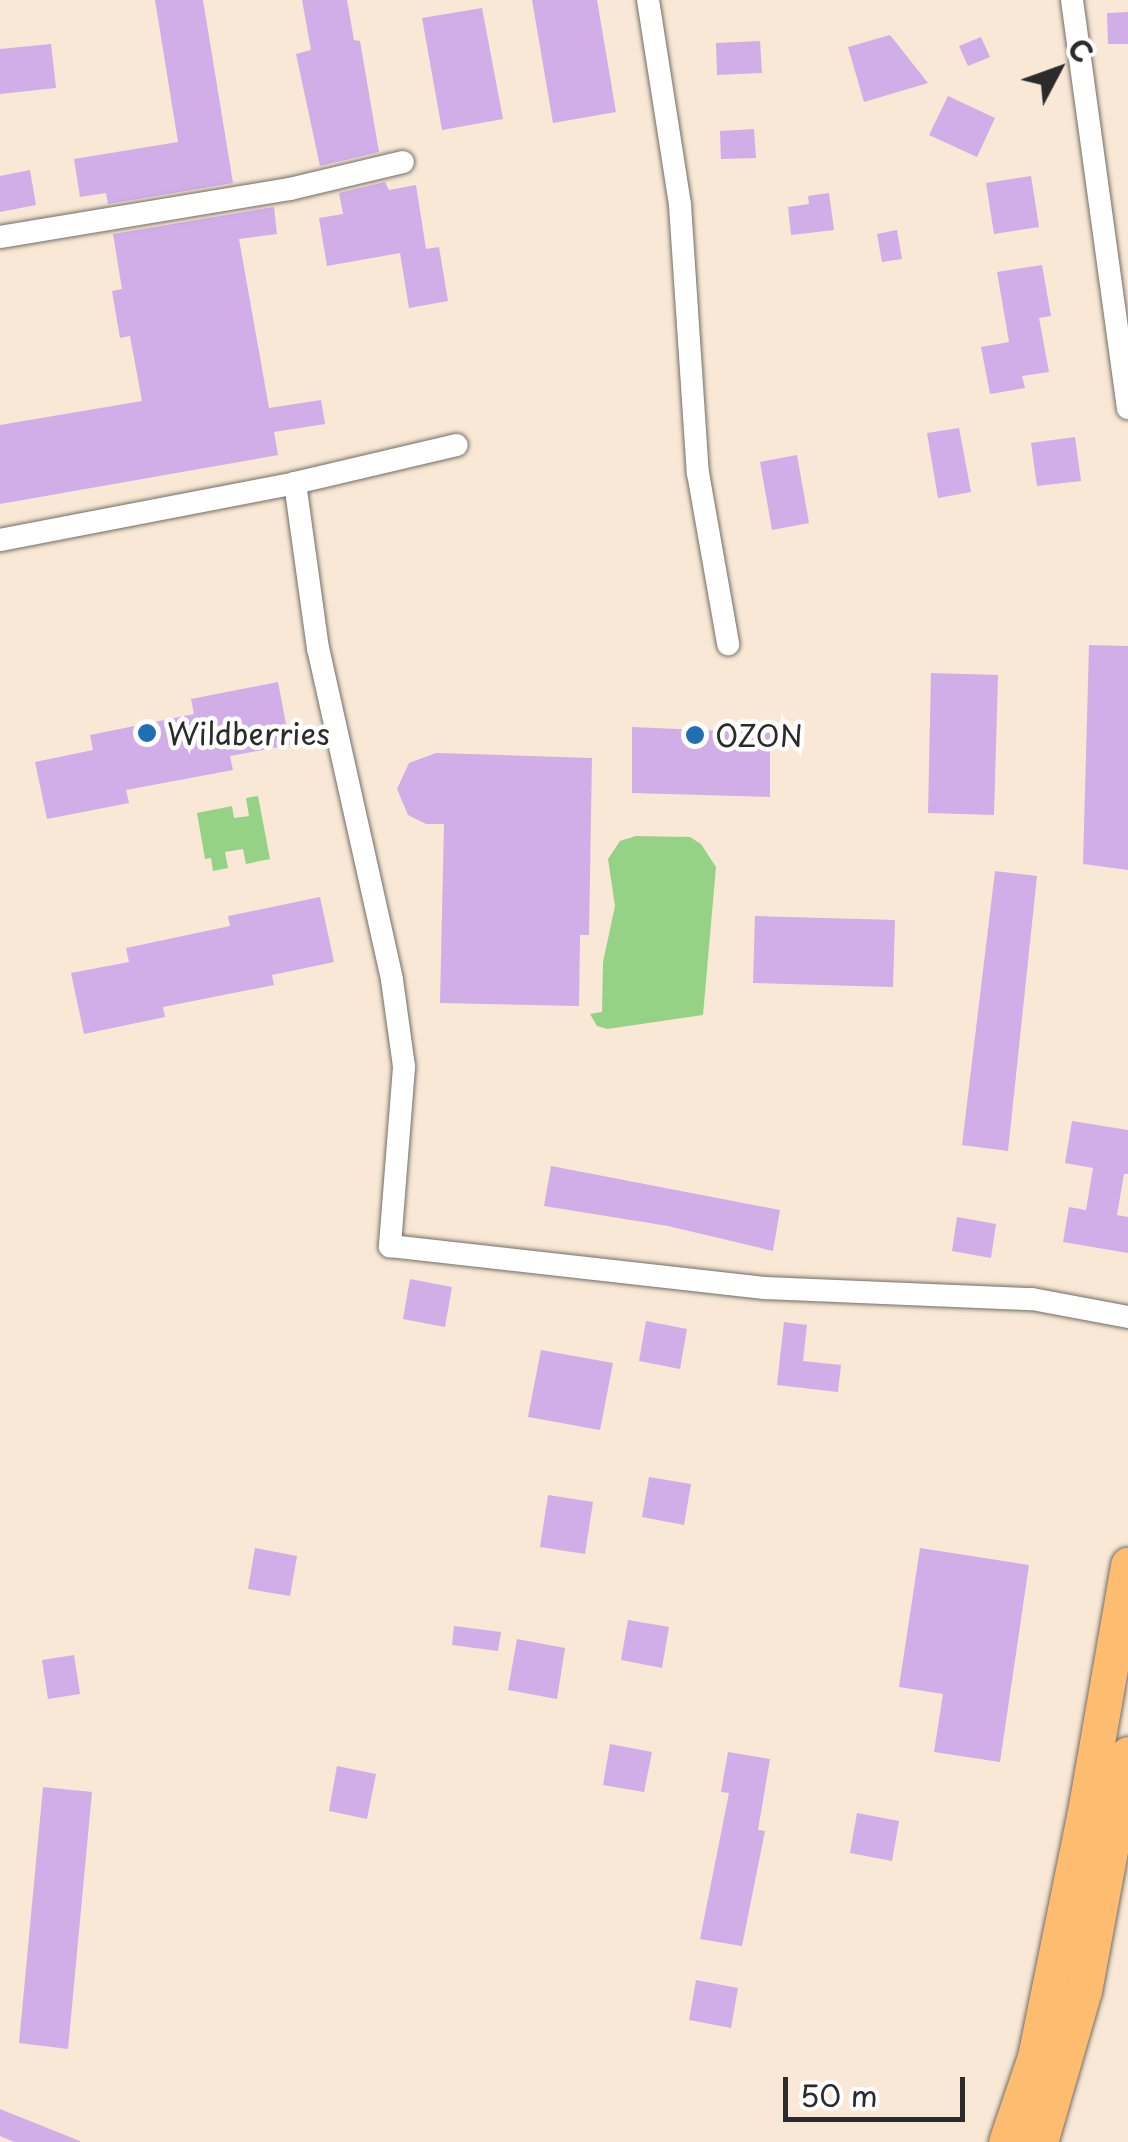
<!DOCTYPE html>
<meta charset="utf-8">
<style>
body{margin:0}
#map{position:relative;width:1128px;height:2142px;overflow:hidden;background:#f8e8d5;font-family:"Playpen Sans",sans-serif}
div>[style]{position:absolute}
.green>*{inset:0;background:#96d286}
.building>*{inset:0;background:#d1aee8}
.roads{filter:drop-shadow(0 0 2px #736d66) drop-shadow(0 0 2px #736d66)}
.street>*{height:22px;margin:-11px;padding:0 11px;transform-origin:11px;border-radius:11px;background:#fff}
.primary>*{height:35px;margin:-17.5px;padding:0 17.5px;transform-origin:17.5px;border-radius:17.5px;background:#fdbc70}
.dots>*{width:28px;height:28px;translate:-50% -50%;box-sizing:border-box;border:5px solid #fff;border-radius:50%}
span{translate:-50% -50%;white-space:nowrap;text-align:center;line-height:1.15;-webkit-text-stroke:9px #fff;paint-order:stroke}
.poi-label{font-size:30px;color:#2b2b2b}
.left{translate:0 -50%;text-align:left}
.north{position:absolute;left:1008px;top:20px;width:100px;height:100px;-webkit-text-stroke:8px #fff;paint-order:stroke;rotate:49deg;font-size:28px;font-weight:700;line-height:40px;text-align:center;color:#2b2b2b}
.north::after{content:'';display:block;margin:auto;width:35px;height:45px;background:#2b2b2b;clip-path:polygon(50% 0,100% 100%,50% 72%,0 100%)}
.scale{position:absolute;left:783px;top:2077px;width:182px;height:45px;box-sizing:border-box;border:5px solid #2b2b2b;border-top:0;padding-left:12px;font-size:30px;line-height:35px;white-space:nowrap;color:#2b2b2b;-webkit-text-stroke:8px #fff;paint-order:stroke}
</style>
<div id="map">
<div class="green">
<i style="clip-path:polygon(258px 796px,270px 859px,246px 864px,243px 849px,225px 852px,228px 868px,213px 871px,211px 858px,205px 859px,197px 813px,232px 806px,234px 818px,249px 816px,246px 798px)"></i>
<i style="clip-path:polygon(636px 836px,690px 837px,701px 844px,716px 867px,703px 1015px,607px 1029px,597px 1026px,590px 1014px,602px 1012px,603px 962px,615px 906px,608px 859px,620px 841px)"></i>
</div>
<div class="building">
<i style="clip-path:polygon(155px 0,203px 0,233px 183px,108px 204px,106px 193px,80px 197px,74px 159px,178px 142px)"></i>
<i style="clip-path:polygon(302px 0,347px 0,354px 40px,360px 41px,379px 152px,320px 166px,296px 54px,311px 50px)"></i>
<i style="clip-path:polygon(532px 0,597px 0,616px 112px,553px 123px)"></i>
<i style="clip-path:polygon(482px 8px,503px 119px,442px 130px,422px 18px)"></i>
<i style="clip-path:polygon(1128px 12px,1128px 44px,1108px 44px,1107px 13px)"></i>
<i style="clip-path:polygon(890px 35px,928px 83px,864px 102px,848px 47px)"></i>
<i style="clip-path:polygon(981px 37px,990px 57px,968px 66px,959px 46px)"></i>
<i style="clip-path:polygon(760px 41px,762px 73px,717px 75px,716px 43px)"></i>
<i style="clip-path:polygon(51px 44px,56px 88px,0 94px,0 49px)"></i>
<i style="clip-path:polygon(948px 96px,995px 118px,977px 157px,929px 135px)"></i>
<i style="clip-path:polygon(754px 129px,756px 158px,721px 159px,720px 131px)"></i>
<i style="clip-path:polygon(30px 170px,36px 205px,0 212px,0 176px)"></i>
<i style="clip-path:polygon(1031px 176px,1039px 227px,994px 234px,986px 183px)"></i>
<i style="clip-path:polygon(385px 182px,389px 190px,416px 185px,426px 249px,439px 247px,448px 301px,409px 308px,400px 253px,327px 266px,319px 218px,343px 214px,339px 193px)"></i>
<i style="clip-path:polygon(829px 193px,834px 230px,791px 235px,788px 207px,809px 204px,808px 196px)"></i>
<i style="clip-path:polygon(274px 207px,277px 234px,239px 239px,269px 408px,321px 400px,325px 424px,274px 432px,278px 455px,0 504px,0 425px,142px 401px,130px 336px,120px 338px,112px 291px,122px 289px,113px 234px)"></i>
<i style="clip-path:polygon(897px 230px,902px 259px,882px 262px,877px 234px)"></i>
<i style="clip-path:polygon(1042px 265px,1051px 316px,1039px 318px,1049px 372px,1022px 376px,1025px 388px,990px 394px,981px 347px,1009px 342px,997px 272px)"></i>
<i style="clip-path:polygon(959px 428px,971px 492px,938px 498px,927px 433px)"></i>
<i style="clip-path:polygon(1075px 437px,1081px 481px,1037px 486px,1031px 443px)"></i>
<i style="clip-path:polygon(797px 455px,809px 523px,772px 530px,760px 462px)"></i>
<i style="clip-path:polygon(1089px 645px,1128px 646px,1128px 870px,1083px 864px)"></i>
<i style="clip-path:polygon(931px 673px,998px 675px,994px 815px,928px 813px)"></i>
<i style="clip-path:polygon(278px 682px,290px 745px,230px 756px,233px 770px,126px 790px,129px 803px,47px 819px,35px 762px,93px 750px,90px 735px,194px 714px,191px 699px)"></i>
<i style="clip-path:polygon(632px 727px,770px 733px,770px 797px,632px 793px)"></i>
<i style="clip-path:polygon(436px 753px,592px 758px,589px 935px,580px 935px,579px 1006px,440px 1003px,444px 824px,426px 824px,408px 815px,397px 789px,409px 763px)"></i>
<i style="clip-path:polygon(995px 871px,1037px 876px,1008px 1151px,962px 1145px)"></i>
<i style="clip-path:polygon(320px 897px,334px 962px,272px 975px,274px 985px,163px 1007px,165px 1017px,84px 1034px,71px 973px,129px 962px,126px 948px,230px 926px,228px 916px)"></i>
<i style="clip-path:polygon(755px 916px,895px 920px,893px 987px,753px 983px)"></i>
<i style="clip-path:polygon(1072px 1121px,1128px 1130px,1128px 1174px,1124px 1174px,1117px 1215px,1128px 1217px,1128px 1253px,1063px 1242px,1069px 1207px,1086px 1210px,1093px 1168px,1065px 1163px)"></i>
<i style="clip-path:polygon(551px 1166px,780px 1210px,773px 1251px,668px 1226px,544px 1206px)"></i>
<i style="clip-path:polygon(957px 1217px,996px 1224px,991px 1258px,952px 1251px)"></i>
<i style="clip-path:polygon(410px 1279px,452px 1287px,445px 1327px,403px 1319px)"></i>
<i style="clip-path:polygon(646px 1321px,687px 1329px,680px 1369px,639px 1361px)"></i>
<i style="clip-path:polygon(784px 1322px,807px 1325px,803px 1361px,841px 1365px,838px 1392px,777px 1385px)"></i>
<i style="clip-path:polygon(541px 1350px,613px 1363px,600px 1430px,528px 1417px)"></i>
<i style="clip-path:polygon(649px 1477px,691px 1484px,684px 1525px,642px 1517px)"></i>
<i style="clip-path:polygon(548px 1495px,593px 1502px,585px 1554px,540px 1547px)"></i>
<i style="clip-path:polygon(255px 1548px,297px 1556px,290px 1596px,248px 1589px)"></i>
<i style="clip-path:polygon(920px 1548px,1029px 1565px,1000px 1762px,934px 1752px,943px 1694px,899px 1687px)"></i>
<i style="clip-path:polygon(628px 1620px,669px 1627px,662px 1668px,621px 1660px)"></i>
<i style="clip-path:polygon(454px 1626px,501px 1632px,498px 1651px,452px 1645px)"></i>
<i style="clip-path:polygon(517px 1639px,565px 1648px,557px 1699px,508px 1690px)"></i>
<i style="clip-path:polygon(74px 1655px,80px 1694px,48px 1699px,42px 1660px)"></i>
<i style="clip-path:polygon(610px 1744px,652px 1752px,644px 1792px,603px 1785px)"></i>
<i style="clip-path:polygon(728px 1752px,770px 1759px,758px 1830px,765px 1831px,742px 1946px,700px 1939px,729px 1793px,721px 1792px)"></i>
<i style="clip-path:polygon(337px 1766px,376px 1774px,367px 1819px,329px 1811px)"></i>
<i style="clip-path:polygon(43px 1787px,92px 1792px,68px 2049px,19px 2043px)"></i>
<i style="clip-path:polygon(857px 1813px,899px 1821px,892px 1861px,850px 1853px)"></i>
<i style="clip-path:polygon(696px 1980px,738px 1988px,731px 2028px,689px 2020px)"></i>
<i style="clip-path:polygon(0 2109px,80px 2141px,80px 2142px,14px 2142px,0 2136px)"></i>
</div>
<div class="roads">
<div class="street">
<i style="left:648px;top:0;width:207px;rotate:81.1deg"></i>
<i style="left:680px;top:205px;width:269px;rotate:86.2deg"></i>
<i style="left:698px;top:473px;width:174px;rotate:80deg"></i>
<i style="left:1072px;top:0;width:412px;rotate:82.2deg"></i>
<i style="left:0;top:237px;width:294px;rotate:-9.4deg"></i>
<i style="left:290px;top:189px;width:116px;rotate:-13.4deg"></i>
<i style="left:295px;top:483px;width:166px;rotate:-13.2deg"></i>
<i style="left:0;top:540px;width:300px;rotate:-10.9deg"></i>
<i style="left:295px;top:483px;width:167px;rotate:82.1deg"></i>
<i style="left:318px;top:648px;width:340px;rotate:77.4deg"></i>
<i style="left:392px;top:980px;width:88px;rotate:82.1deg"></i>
<i style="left:404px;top:1067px;width:180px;rotate:94.5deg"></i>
<i style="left:390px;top:1246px;width:377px;rotate:6.4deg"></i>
<i style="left:765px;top:1288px;width:267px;rotate:2.4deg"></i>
<i style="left:1032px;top:1299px;width:98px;rotate:10.6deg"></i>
</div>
<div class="primary">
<i style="left:1006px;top:2142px;width:90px;rotate:-71.2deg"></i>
<i style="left:1035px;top:2057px;width:256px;rotate:-78.5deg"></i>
<i style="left:1086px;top:1806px;width:245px;rotate:-80.1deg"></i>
<i style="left:1040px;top:2142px;width:157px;rotate:-73.8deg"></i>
<i style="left:1084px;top:1991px;width:241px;rotate:-79.5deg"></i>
</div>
</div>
<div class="dots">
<i style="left:147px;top:733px;background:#1f6fb2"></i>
<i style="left:695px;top:735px;background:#1f6fb2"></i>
</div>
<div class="poi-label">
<span class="left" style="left:167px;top:733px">Wildberries</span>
<span class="left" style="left:715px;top:735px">OZON</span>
</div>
<div class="north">С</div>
<div class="scale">50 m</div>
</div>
